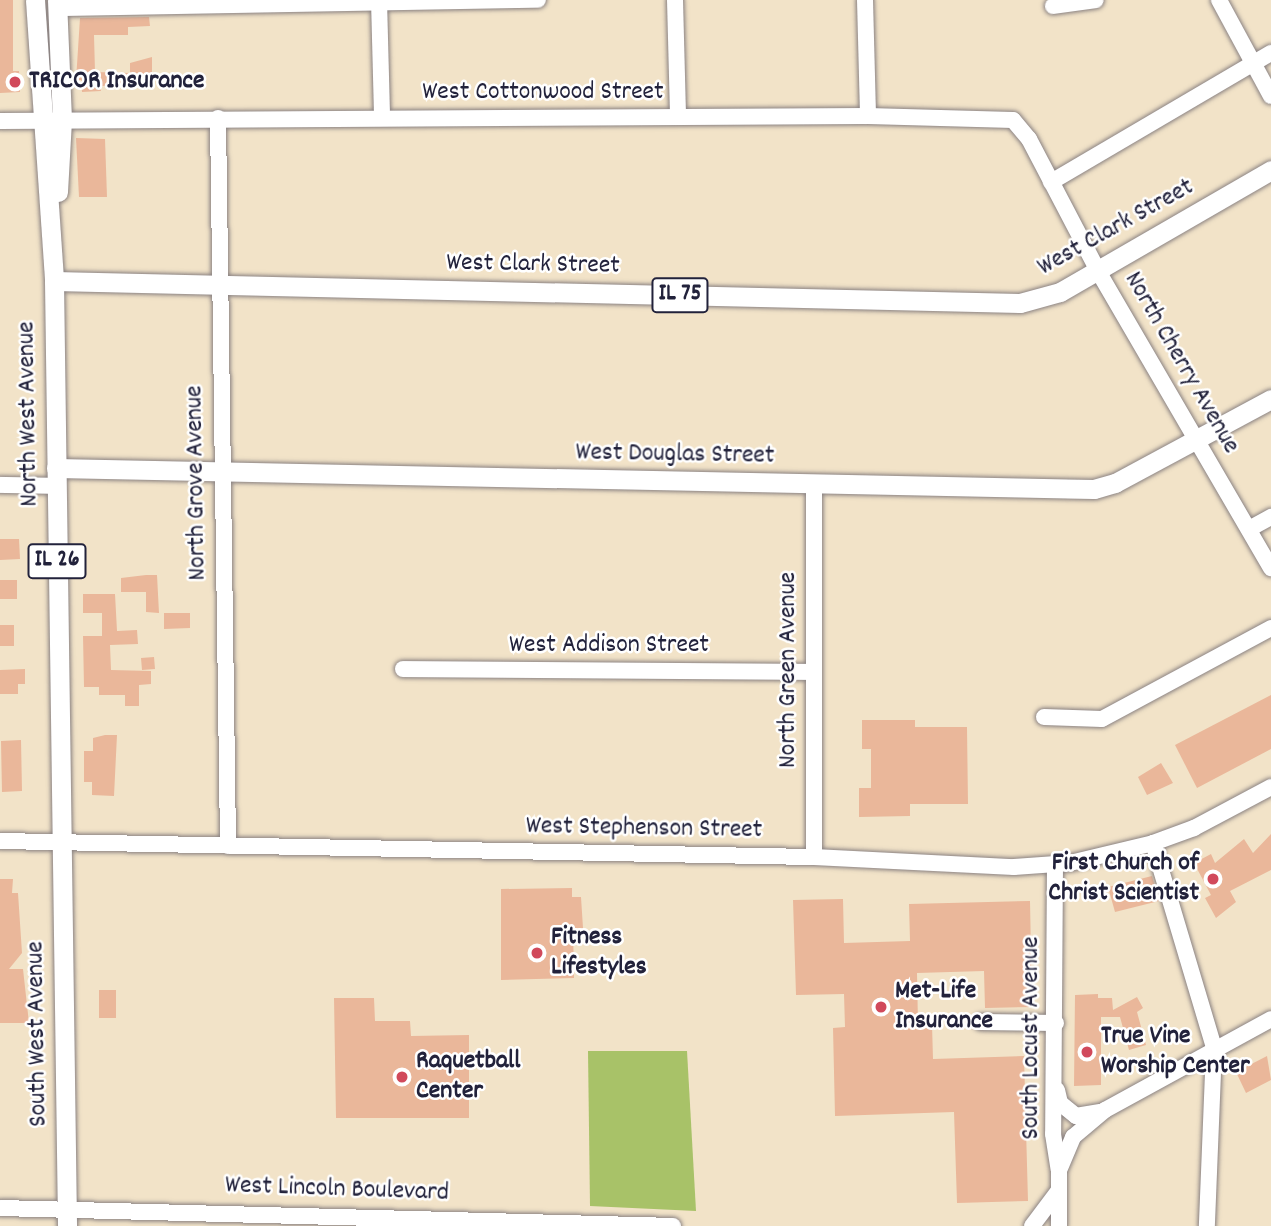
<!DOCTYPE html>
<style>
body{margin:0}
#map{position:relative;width:1271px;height:1226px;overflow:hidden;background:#f2e3c8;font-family:Dekko,sans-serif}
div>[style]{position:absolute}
.green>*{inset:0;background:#a8c268}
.building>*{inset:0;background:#eab79a}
.roads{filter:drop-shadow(0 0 2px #8a8282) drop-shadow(0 0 2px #8a8282)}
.minor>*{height:16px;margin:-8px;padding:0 8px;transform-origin:8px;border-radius:8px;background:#fff}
.major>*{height:19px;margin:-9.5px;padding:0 9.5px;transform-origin:9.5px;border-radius:9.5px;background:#fff}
.dots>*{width:19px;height:19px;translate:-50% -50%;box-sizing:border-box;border:4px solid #fff;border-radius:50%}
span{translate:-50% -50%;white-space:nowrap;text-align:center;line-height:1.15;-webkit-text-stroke:5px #fff;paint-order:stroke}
.shield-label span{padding:2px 5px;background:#fff;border:2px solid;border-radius:5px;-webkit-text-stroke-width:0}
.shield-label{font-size:24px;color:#22223b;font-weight:700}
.poi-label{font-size:26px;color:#22223b;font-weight:700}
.left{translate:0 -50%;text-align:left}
.right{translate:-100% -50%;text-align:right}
.street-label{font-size:26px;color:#22223b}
</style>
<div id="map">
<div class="green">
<i style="clip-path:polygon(588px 1051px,687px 1051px,696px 1211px,590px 1206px)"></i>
</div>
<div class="building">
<i style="clip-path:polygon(0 0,13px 0,13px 71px,19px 71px,20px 92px,0 93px)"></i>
<i style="clip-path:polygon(149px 17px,150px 26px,128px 27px,128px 35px,94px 35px,95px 72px,130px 73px,130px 63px,152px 57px,152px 85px,100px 86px,101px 91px,82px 92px,81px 80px,76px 80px,80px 18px)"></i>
<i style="clip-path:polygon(76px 138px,105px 139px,107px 197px,79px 197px)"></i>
<i style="clip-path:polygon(0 539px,19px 539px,20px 559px,0 560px)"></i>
<i style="clip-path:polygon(146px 575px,157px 575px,159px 613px,146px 612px,146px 592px,121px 592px,121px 578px)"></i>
<i style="clip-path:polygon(0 580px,17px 580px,17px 599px,0 599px)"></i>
<i style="clip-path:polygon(83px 594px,115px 594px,117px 631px,137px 630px,138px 644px,110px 645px,111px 670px,151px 671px,151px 684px,139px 685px,139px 706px,125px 706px,125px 695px,99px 695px,99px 687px,84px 687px,83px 636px,102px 636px,102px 613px,83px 613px)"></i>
<i style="clip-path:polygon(164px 613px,190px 613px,190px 628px,164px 629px)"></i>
<i style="clip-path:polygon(0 625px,14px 625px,14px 646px,0 646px)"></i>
<i style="clip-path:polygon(154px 657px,155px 669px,142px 670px,141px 658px)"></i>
<i style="clip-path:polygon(25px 669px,25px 684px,18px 684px,18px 694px,0 694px,0 670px)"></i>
<i style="clip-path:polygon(1271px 695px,1271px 749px,1197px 788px,1175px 745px)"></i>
<i style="clip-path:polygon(862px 720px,915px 720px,915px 727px,967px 727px,968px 804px,910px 804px,910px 816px,859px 817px,859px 788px,871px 788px,871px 749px,862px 749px)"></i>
<i style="clip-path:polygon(105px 735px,117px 735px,114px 796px,92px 795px,92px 782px,84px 782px,84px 751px,93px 751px,93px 738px)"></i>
<i style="clip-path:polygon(21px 740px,22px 791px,2px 792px,1px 741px)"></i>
<i style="clip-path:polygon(1161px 763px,1173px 783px,1147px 795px,1138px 777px)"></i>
<i style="clip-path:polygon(1271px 834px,1271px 870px,1230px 891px,1236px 902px,1216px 918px,1205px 898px,1211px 895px,1194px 863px,1211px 854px,1215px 863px,1244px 839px,1253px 853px)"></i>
<i style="clip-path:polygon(1152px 876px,1159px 901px,1115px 912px,1108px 887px)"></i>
<i style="clip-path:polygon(0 879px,13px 879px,12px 893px,18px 893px,22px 953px,9px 969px,23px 969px,29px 1023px,0 1023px)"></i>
<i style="clip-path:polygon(572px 888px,572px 897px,581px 897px,583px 928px,573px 928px,574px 978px,501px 980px,501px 889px)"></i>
<i style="clip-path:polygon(843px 899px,844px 943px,910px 941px,909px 904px,1030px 901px,1032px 1007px,985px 1008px,984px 971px,917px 973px,918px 1024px,932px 1024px,933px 1059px,1024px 1056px,1028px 1201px,957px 1203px,954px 1112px,835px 1116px,833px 1028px,845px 1027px,844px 994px,796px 995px,793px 900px)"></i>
<i style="clip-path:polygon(99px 990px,116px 990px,116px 1018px,99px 1018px)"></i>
<i style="clip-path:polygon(1098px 994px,1098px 998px,1112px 998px,1113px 1010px,1137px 997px,1143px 1008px,1137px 1012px,1146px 1045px,1129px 1050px,1120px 1017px,1101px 1017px,1101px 1085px,1074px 1086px,1075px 995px)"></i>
<i style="clip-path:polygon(334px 998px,374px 998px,375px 1021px,410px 1021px,411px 1036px,469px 1035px,469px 1118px,336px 1118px)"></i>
<i style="clip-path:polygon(1267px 1056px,1271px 1080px,1246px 1093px,1236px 1072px)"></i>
</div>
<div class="roads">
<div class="minor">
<i style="left:379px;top:0;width:118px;rotate:88.5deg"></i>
<i style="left:675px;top:0;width:116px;rotate:88.5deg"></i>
<i style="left:865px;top:0;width:116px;rotate:88.5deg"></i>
<i style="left:1219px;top:0;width:109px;rotate:61.6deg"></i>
<i style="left:1053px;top:6px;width:43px;rotate:-7.9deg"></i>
<i style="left:57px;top:8px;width:481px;rotate:-1deg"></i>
<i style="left:218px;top:118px;width:728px;rotate:89.21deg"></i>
<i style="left:0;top:121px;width:868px;rotate:-0.33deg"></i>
<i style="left:868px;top:116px;width:145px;rotate:1.6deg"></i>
<i style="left:1013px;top:120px;width:25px;rotate:50deg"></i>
<i style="left:1029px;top:139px;width:149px;rotate:62.4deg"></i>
<i style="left:1098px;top:271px;width:344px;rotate:59.8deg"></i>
<i style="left:1051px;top:182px;width:255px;rotate:-30.4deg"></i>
<i style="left:814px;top:484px;width:373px;rotate:90deg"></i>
<i style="left:0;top:485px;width:56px;rotate:1deg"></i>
<i style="left:1249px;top:529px;width:25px;rotate:-29deg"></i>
<i style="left:403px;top:669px;width:410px;rotate:0.4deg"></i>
<i style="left:1044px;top:717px;width:58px;rotate:2deg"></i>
<i style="left:1102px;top:719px;width:192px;rotate:-28.3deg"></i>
<i style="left:0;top:841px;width:814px;rotate:1.13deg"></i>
<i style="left:814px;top:857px;width:200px;rotate:2.9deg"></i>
<i style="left:1014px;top:867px;width:56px;rotate:-4.1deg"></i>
<i style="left:1070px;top:863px;width:85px;rotate:-13.5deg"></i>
<i style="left:1153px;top:843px;width:44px;rotate:-20.1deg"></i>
<i style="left:1194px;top:828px;width:87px;rotate:-28deg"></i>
<i style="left:1153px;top:843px;width:214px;rotate:73.4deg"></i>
<i style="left:1214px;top:1048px;width:178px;rotate:92.3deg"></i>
<i style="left:1055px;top:865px;width:269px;rotate:90.4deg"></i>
<i style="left:1053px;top:1134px;width:36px;rotate:81deg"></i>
<i style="left:1059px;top:1170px;width:56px;rotate:90deg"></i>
<i style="left:981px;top:1022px;width:75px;rotate:0.8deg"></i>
<i style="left:1057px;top:1090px;width:13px;rotate:77deg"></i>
<i style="left:1060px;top:1103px;width:21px;rotate:39deg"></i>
<i style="left:1076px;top:1116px;width:23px;rotate:-10deg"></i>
<i style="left:1060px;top:1168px;width:34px;rotate:-67deg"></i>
<i style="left:1073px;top:1137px;width:42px;rotate:-40.2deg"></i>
<i style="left:1105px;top:1110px;width:189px;rotate:-28.7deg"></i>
<i style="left:0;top:1208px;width:673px;rotate:1.53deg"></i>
<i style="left:1032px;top:1226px;width:45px;rotate:-53.1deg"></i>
</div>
<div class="major">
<i style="left:35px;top:0;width:282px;rotate:86.1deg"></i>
<i style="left:54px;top:281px;width:945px;rotate:89.21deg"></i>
<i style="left:57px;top:0;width:120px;rotate:87.6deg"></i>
<i style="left:62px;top:120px;width:72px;rotate:93.2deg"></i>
<i style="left:54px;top:281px;width:966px;rotate:1.3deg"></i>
<i style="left:1020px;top:303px;width:41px;rotate:-15.4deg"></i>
<i style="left:1060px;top:292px;width:244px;rotate:-30deg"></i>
<i style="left:56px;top:468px;width:1038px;rotate:1.16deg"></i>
<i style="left:1094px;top:489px;width:22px;rotate:-16deg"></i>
<i style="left:1115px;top:483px;width:177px;rotate:-28.3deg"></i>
</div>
</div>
<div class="dots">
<i style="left:15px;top:82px;background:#d1495b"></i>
<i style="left:1213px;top:879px;background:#d1495b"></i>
<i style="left:537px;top:953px;background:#d1495b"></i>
<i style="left:881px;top:1007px;background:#d1495b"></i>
<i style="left:1087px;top:1052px;background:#d1495b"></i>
<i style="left:402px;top:1077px;background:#d1495b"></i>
</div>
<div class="shield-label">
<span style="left:680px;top:295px">IL 75</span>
<span style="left:57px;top:561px">IL 26</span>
</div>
<div class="poi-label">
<span class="left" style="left:29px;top:82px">TRICOR Insurance</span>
<span class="right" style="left:1199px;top:879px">First Church of<br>Christ Scientist</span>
<span class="left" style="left:551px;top:953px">Fitness<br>Lifestyles</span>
<span class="left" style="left:895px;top:1007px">Met-Life<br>Insurance</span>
<span class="left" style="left:1101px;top:1052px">True Vine<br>Worship Center</span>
<span class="left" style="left:416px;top:1077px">Raquetball<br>Center</span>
</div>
<div class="street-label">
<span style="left:543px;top:93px">West Cottonwood Street</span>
<span style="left:1116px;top:228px;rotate:-29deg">West Clark Street</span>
<span style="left:533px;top:265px;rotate:1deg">West Clark Street</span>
<span style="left:1181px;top:363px;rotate:60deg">North Cherry Avenue</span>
<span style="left:29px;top:414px;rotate:-91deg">North West Avenue</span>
<span style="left:675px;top:455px;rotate:1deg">West Douglas Street</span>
<span style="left:197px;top:483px;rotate:-91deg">North Grove Avenue</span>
<span style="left:609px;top:646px">West Addison Street</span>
<span style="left:789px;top:670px;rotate:-90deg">North Green Avenue</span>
<span style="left:644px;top:829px;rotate:1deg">West Stephenson Street</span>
<span style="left:38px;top:1034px;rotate:-91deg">South West Avenue</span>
<span style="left:1032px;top:1038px;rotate:-90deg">South Locust Avenue</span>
<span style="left:337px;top:1190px;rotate:2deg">West Lincoln Boulevard</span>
</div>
</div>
